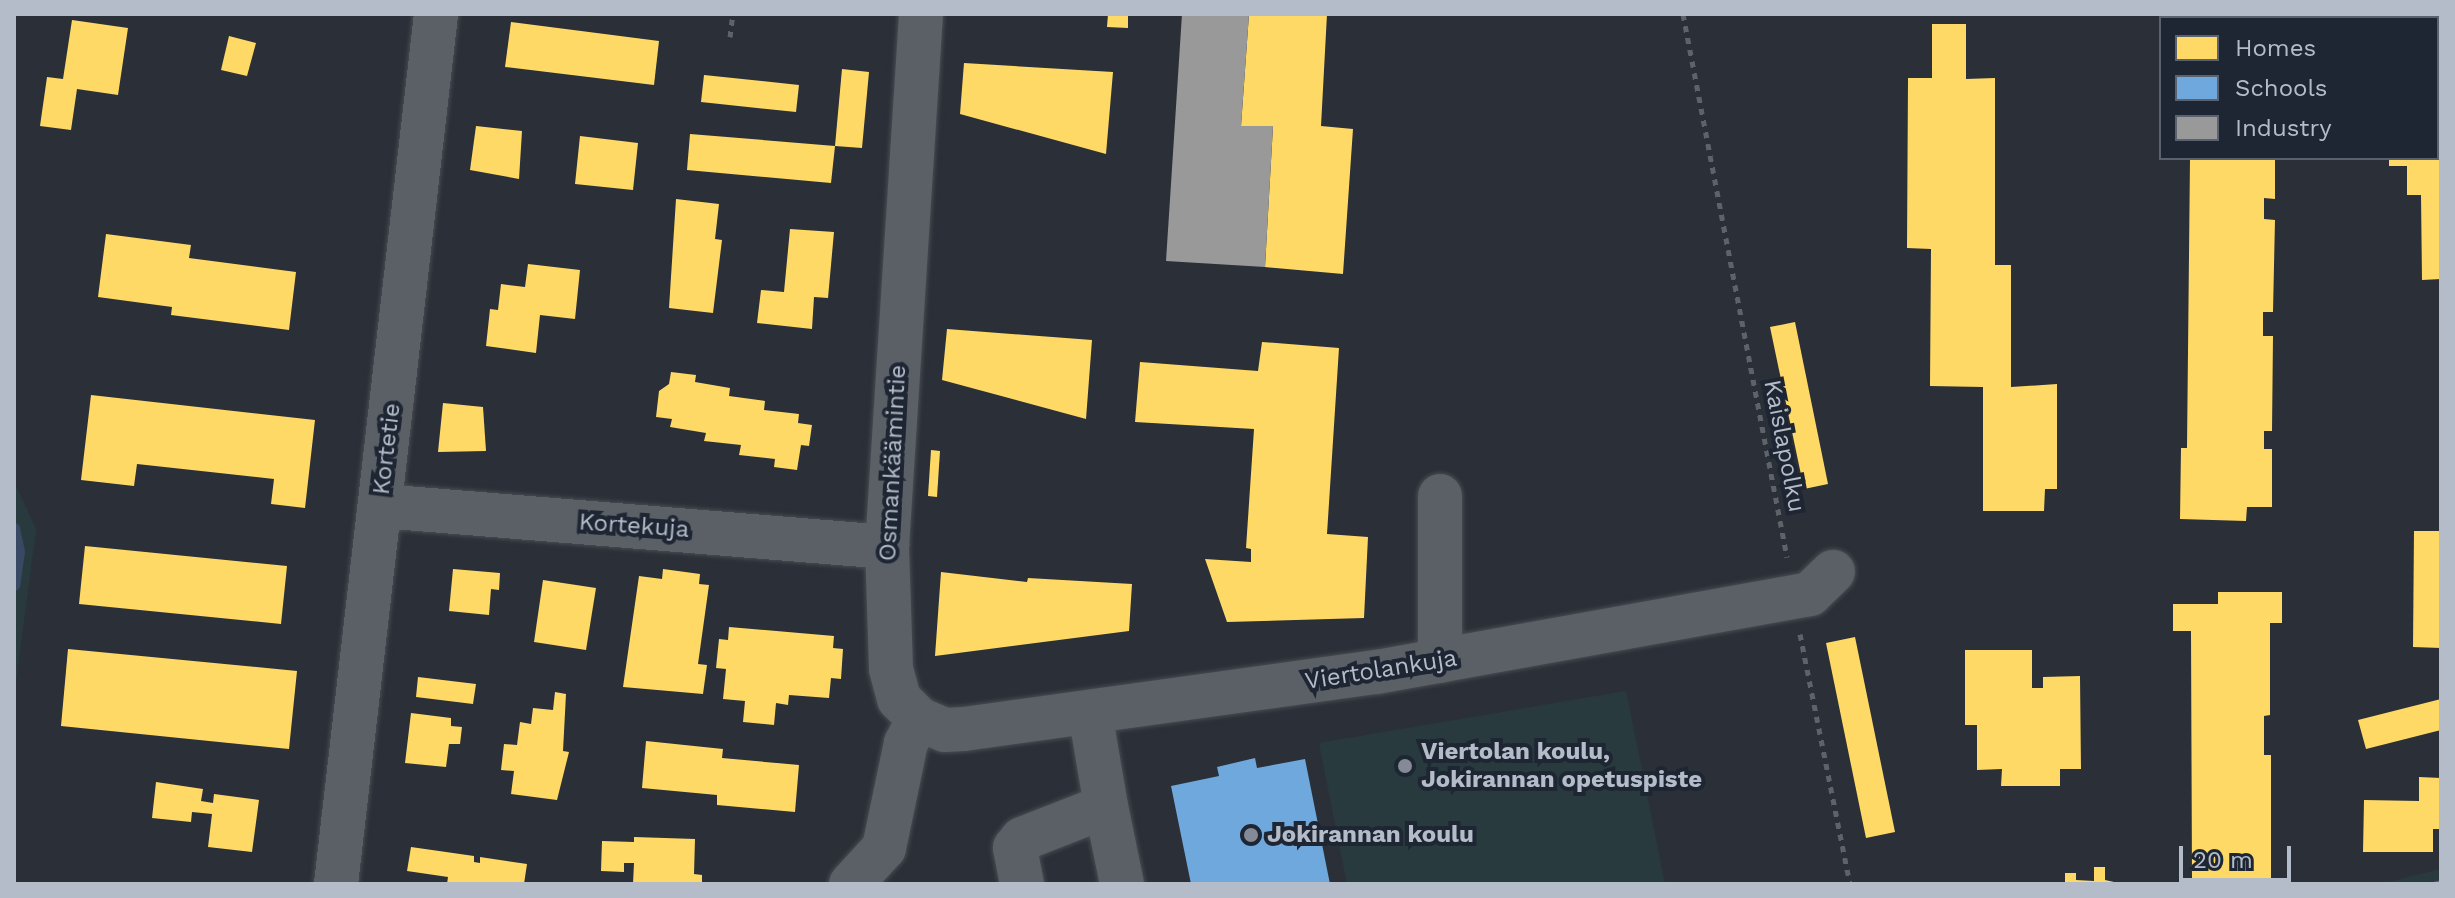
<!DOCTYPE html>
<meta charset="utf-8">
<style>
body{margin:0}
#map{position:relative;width:2455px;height:898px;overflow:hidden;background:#2b3038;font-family:"Work Sans",sans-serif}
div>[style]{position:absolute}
.green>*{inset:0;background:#283a3e}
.homes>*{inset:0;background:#ffd966}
.schools>*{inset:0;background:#6fa8dc}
.industry>*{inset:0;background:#999}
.stream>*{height:11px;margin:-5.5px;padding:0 5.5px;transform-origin:5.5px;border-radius:5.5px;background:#394963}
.path>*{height:5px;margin-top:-2.5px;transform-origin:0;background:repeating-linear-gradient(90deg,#5e636a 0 6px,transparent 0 12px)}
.roads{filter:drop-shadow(0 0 2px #474b51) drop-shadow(0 0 2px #474b51)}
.minor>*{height:44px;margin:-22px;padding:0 22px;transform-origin:22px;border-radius:22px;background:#5b5f66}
.dots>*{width:22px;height:22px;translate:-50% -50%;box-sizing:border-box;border:4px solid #1e2633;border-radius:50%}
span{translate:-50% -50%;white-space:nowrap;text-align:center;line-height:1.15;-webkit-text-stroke:8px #1e2633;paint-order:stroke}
.street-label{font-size:24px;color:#b5bcc9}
.poi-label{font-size:24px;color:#b5bcc9;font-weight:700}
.left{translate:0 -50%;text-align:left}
.frame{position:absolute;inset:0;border:16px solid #b5bcc9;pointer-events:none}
.legend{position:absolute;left:2159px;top:16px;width:280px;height:144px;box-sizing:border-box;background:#1e2633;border:2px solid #5a626f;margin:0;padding:10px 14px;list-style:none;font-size:24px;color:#b5bcc9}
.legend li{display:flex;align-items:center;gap:16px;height:40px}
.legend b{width:40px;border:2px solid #5a626f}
.scale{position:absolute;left:2179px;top:846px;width:112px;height:36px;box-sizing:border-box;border:4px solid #b5bcc9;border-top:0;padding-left:10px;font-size:24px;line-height:28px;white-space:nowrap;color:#b5bcc9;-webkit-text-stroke:6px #1e2633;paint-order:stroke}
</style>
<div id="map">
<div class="green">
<i style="clip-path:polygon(14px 482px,36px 529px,14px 696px)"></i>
<i style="clip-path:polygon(1626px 691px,1665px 884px,1347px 884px,1319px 743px)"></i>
<i style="clip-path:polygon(2441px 869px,2441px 884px,2381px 884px)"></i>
</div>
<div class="homes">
<i style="clip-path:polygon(1108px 14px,1128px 14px,1128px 28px,1107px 27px)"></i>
<i style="clip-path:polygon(1249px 14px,1327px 14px,1321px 126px,1353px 129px,1343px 274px,1265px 267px,1273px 126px,1241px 126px)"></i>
<i style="clip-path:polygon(72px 20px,128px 28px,118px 95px,77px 89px,71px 130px,40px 126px,47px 77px,63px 79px)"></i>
<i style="clip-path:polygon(511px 22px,659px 41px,654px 85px,505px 67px)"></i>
<i style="clip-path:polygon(1932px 24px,1966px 24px,1966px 79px,1995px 78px,1995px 265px,2011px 265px,2011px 387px,2057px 384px,2057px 489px,2045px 489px,2044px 511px,1983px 511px,1983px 387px,1930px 386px,1931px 249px,1907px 248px,1908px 78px,1932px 78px)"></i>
<i style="clip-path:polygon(229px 36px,256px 43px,247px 76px,221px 70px)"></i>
<i style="clip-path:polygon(2437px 44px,2441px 279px,2422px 280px,2421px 195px,2407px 195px,2407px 166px,2389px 166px,2389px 158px,2437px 158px)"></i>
<i style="clip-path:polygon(964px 63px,1113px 72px,1106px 154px,960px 114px)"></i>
<i style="clip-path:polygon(842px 69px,869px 72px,862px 148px,835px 146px)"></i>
<i style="clip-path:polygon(704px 75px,799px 85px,796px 112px,701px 102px)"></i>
<i style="clip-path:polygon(476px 126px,522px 131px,519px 179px,470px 170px)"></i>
<i style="clip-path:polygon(690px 134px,835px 146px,831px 183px,687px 170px)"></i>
<i style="clip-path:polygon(580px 136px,638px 143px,633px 190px,575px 184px)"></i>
<i style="clip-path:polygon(2190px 158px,2275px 158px,2275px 199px,2264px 198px,2264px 219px,2275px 220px,2273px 312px,2263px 312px,2263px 336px,2273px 336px,2272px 431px,2264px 431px,2264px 449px,2272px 449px,2272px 507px,2247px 507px,2246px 521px,2180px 519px,2181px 448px,2187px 448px)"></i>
<i style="clip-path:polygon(676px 199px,719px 204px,715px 239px,722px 240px,713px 313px,669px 308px)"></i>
<i style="clip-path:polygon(790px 229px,834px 232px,828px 298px,814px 297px,812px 329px,757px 323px,761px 290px,784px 292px)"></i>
<i style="clip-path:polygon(106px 234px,191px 245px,189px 258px,296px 272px,289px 330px,171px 315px,172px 307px,98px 297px)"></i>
<i style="clip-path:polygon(528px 264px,580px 270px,575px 319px,540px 315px,536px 353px,486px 346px,490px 309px,498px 310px,501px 284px,525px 287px)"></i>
<i style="clip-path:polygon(1795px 322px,1828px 484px,1804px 489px,1770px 327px)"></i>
<i style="clip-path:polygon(947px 329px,1092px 340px,1086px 419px,942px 380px)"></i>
<i style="clip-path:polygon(1262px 342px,1339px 348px,1327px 534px,1368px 537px,1364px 618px,1227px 622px,1205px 559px,1251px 562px,1251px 549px,1246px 548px,1254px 429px,1135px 422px,1140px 362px,1258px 371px)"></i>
<i style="clip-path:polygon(671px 372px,696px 375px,695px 382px,730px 388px,729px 396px,765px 401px,764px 410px,799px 414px,798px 423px,812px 425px,809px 446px,801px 445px,797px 470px,774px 467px,775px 459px,739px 455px,741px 445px,704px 441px,706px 433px,670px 427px,672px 419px,656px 417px,659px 391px,669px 384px)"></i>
<i style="clip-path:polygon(91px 395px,315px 420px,305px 508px,271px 504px,274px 479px,137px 464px,134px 486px,81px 480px)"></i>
<i style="clip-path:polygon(443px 403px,483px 407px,486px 451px,438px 452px)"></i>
<i style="clip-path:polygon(931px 450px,940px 451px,937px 497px,928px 496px)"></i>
<i style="clip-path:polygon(2414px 531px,2441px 531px,2441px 648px,2413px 647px)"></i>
<i style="clip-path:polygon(85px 546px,287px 566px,281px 624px,79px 604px)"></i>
<i style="clip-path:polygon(453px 569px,500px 573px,499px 590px,491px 589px,489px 615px,449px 611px)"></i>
<i style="clip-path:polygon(663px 569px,700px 574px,699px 584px,709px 585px,698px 664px,707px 665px,703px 694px,623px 687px,639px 576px,662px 579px)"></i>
<i style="clip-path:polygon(941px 572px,1027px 582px,1028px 578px,1132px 584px,1129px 631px,935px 656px)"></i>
<i style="clip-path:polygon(543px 580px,596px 588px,586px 650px,534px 642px)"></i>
<i style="clip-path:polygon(2218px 592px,2282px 592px,2282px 623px,2270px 623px,2270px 715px,2264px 716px,2264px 755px,2271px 755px,2271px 881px,2192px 882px,2191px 631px,2173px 631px,2173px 604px,2218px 604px)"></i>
<i style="clip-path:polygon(729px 627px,834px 636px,833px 648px,843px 649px,841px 679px,831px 678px,829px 698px,789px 695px,788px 705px,776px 703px,774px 725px,743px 722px,745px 701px,723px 699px,726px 669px,716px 668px,719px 639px,728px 640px)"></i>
<i style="clip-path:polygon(1855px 637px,1895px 832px,1866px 838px,1826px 643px)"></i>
<i style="clip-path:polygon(68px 649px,297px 671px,289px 749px,61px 726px)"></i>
<i style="clip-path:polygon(1965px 650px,2032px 650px,2032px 688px,2043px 688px,2043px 677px,2080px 676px,2081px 769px,2060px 769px,2060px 786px,2001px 786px,2002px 769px,1977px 770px,1977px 725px,1965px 725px)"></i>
<i style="clip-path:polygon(418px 677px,476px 684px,473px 704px,416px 697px)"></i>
<i style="clip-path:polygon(555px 692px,566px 694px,563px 751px,569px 752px,557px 800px,511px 794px,514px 771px,501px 770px,504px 744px,517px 745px,520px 722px,531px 724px,533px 708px,553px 710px)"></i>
<i style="clip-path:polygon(2441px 699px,2441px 730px,2366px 749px,2358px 720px)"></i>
<i style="clip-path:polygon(411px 713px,451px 718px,451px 726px,462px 727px,460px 744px,449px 744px,446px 767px,405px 763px)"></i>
<i style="clip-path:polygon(646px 741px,723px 749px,722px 758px,799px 765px,795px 812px,717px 805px,717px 795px,642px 788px)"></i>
<i style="clip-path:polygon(2419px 777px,2441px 778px,2441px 829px,2433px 829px,2433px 852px,2363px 852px,2364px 800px,2419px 801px)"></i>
<i style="clip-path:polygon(156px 782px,203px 789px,201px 801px,213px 803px,214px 794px,259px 800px,252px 852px,208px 847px,212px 814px,192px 812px,191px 822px,152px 818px)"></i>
<i style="clip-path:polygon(634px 837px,695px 839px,694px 874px,702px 875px,702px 884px,633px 884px,634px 863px,624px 863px,624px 872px,601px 871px,602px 841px,634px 842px)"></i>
<i style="clip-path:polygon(411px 847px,474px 856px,474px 862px,480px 863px,480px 857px,527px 864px,524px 884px,447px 884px,448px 877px,407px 871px)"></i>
<i style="clip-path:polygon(2094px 867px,2105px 867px,2105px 880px,2123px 884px,2065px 884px,2065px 873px,2076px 873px,2076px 880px,2094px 881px)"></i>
</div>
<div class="schools">
<i style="clip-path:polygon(1255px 758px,1257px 768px,1305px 759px,1330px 884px,1191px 884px,1171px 786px,1219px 776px,1217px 767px)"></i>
</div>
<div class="industry">
<i style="clip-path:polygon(1182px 14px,1249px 14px,1241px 126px,1273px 126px,1265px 267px,1166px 261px)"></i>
</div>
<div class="stream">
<i style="left:14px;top:528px;width:24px;rotate:78deg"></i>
<i style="left:19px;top:551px;width:34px;rotate:98deg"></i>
</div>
<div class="path">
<i style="left:1683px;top:14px;width:553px;rotate:79.16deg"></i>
<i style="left:730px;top:37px;width:23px;rotate:-83deg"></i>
<i style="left:1800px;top:634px;width:255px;rotate:78.7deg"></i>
<i style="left:2434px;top:884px;width:7px;rotate:-16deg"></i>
</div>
<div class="roads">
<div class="minor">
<i style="left:921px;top:14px;width:534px;rotate:93.65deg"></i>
<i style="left:887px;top:547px;width:122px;rotate:88.1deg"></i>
<i style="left:891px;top:669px;width:31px;rotate:75deg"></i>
<i style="left:899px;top:699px;width:28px;rotate:45deg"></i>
<i style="left:919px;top:719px;width:28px;rotate:23deg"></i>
<i style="left:945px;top:730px;width:19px;rotate:-3deg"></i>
<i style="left:964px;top:729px;width:417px;rotate:-7.9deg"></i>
<i style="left:1377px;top:672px;width:440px;rotate:-10.2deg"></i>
<i style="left:1810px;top:594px;width:32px;rotate:-44deg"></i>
<i style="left:1440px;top:496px;width:165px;rotate:90deg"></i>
<i style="left:381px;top:506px;width:508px;rotate:4.63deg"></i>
<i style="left:1106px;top:806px;width:80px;rotate:78.4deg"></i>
<i style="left:336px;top:884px;width:876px;rotate:-83.44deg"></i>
<i style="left:851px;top:884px;width:49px;rotate:-47.5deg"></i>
<i style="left:884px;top:848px;width:107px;rotate:-78.2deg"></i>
<i style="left:906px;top:743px;width:27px;rotate:-62deg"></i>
<i style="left:1022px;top:884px;width:37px;rotate:-101deg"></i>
<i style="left:1015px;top:848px;width:11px;rotate:-52deg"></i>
<i style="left:1022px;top:839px;width:90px;rotate:-21.4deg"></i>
<i style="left:1106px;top:806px;width:95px;rotate:-99.7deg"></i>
</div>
</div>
<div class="dots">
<i style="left:1405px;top:766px;background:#858b96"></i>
<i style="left:1251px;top:835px;background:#858b96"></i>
</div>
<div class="street-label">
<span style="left:1784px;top:446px;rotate:79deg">Kaislapolku</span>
<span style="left:387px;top:449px;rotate:-83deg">Kortetie</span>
<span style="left:893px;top:463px;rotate:-87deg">Osmankäämintie</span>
<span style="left:634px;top:526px;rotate:4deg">Kortekuja</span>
<span style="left:1381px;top:670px;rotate:-9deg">Viertolankuja</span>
</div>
<div class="poi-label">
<span class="left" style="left:1421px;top:766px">Viertolan koulu,<br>Jokirannan opetuspiste</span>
<span class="left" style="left:1267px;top:835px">Jokirannan koulu</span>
</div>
<div class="frame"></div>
<ul class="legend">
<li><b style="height:22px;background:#ffd966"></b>Homes</li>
<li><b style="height:22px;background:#6fa8dc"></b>Schools</li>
<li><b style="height:22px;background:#999"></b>Industry</li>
</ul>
<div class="scale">20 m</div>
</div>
